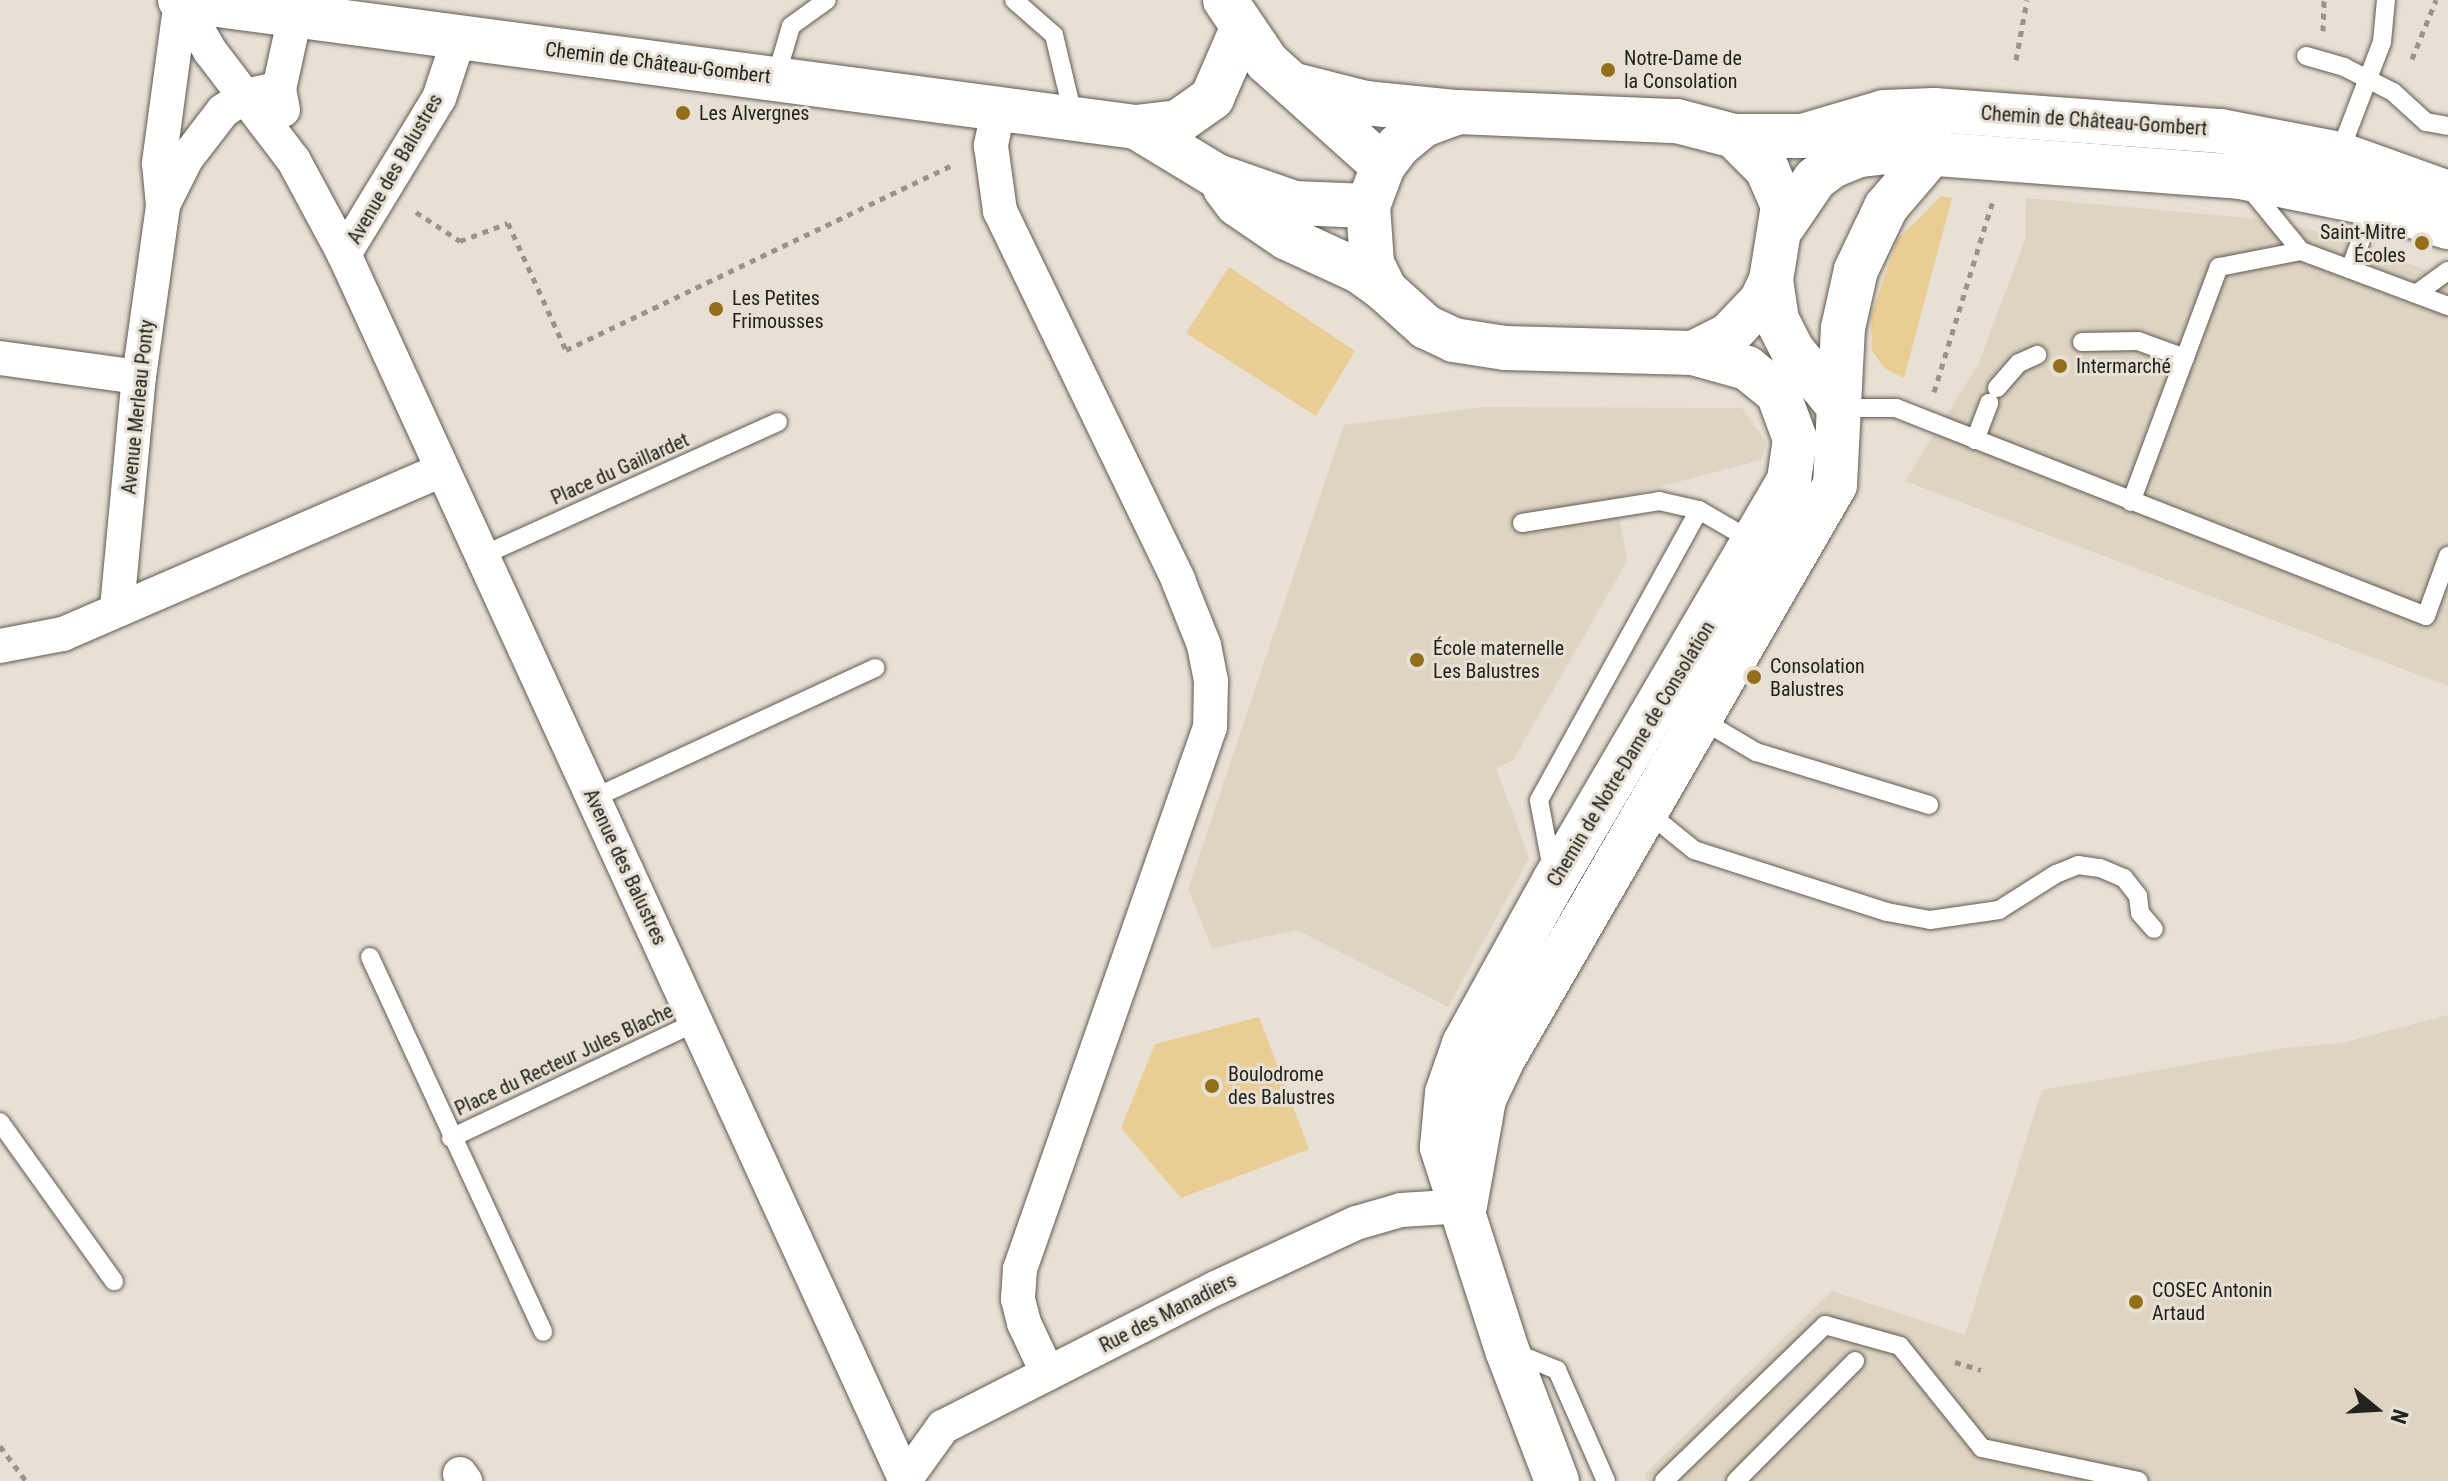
<!DOCTYPE html>
<meta charset="utf-8">
<style>
body{margin:0}
#map{position:relative;width:2448px;height:1481px;overflow:hidden;background:#e7e0d4;font-family:"Roboto Condensed",sans-serif}
div>[style]{position:absolute}
.built>*{inset:0;background:#ddd4c2}
.green>*{inset:0;background:#eacd93}
.path>*{height:5px;margin-top:-2.5px;transform-origin:0;background:repeating-linear-gradient(90deg,#99948b 0 6px,transparent 0 12px)}
.roads{filter:drop-shadow(0 0 2px #605b50) drop-shadow(0 0 2px #605b50)}
.lane>*{height:18px;margin:-9px;padding:0 9px;transform-origin:9px;border-radius:9px;background:#fff}
.street>*{height:34px;margin:-17px;padding:0 17px;transform-origin:17px;border-radius:17px;background:#fff}
.secondary>*{height:44px;margin:-22px;padding:0 22px;transform-origin:22px;border-radius:22px;background:#fff}
.dots>*{width:22px;height:22px;translate:-50% -50%;box-sizing:border-box;border:4px solid #e7e0d4;border-radius:50%}
span{translate:-50% -50%;white-space:nowrap;text-align:center;line-height:1.15;-webkit-text-stroke:6px #e7e0d4;paint-order:stroke}
.poi-label{font-size:20px;color:#24221d}
.left{translate:0 -50%;text-align:left}
.right{translate:-100% -50%;text-align:right}
.street-label{font-size:20px;color:#24221d}
.north{position:absolute;left:2336px;top:1369px;width:80px;height:80px;-webkit-text-stroke:6px #e7e0d4;paint-order:stroke;rotate:108deg;font-size:22px;font-weight:700;line-height:32px;text-align:center;color:#24221d}
.north::after{content:'';display:block;margin:auto;width:28px;height:36px;background:#24221d;clip-path:polygon(50% 0,100% 100%,50% 72%,0 100%)}
</style>
<div id="map">
<div class="built">
<i style="clip-path:polygon(2026px 198px,2270px 220px,2321px 232px,2448px 278px,2448px 686px,1905px 481px,1978px 365px,2025px 240px)"></i>
<i style="clip-path:polygon(1484px 407px,1742px 408px,1767px 443px,1761px 460px,1616px 498px,1627px 561px,1513px 760px,1496px 768px,1529px 858px,1448px 1007px,1297px 930px,1212px 948px,1188px 889px,1344px 425px)"></i>
<i style="clip-path:polygon(2448px 1015px,2448px 1481px,1647px 1481px,1645px 1474px,1832px 1291px,1965px 1335px,2042px 1090px,2284px 1048px,2342px 1043px)"></i>
</div>
<div class="green">
<i style="clip-path:polygon(1941px 196px,1952px 198px,1904px 378px,1885px 369px,1872px 351px,1871px 316px,1897px 240px)"></i>
<i style="clip-path:polygon(1229px 267px,1355px 351px,1316px 416px,1186px 333px)"></i>
<i style="clip-path:polygon(1259px 1017px,1309px 1149px,1181px 1198px,1121px 1128px,1155px 1044px)"></i>
</div>
<div class="path">
<i style="left:2323px;top:31px;width:31px;rotate:-88deg"></i>
<i style="left:2412px;top:59px;width:64px;rotate:-67.9deg"></i>
<i style="left:2016px;top:60px;width:61px;rotate:-79.6deg"></i>
<i style="left:416px;top:212px;width:53px;rotate:33.4deg"></i>
<i style="left:460px;top:241px;width:51px;rotate:-20.6deg"></i>
<i style="left:508px;top:223px;width:140px;rotate:65.5deg"></i>
<i style="left:566px;top:350px;width:430px;rotate:-25.6deg"></i>
<i style="left:1934px;top:392px;width:198px;rotate:-72.9deg"></i>
<i style="left:1955px;top:1362px;width:27px;rotate:17deg"></i>
<i style="left:0;top:1446px;width:44px;rotate:53.4deg"></i>
</div>
<div class="roads">
<div class="lane">
<i style="left:1014px;top:0;width:53px;rotate:41.2deg"></i>
<i style="left:1054px;top:35px;width:82px;rotate:76.6deg"></i>
<i style="left:2306px;top:56px;width:40px;rotate:16deg"></i>
<i style="left:2344px;top:67px;width:55px;rotate:27deg"></i>
<i style="left:2393px;top:92px;width:45px;rotate:42.3deg"></i>
<i style="left:2426px;top:122px;width:22px;rotate:10deg"></i>
<i style="left:776px;top:77px;width:53px;rotate:-73.6deg"></i>
<i style="left:791px;top:26px;width:44px;rotate:-35.8deg"></i>
<i style="left:2339px;top:154px;width:120px;rotate:-69deg"></i>
<i style="left:2382px;top:42px;width:42px;rotate:-84.6deg"></i>
<i style="left:2247px;top:185px;width:85px;rotate:50.7deg"></i>
<i style="left:2301px;top:251px;width:157px;rotate:20.5deg"></i>
<i style="left:2350px;top:269px;width:71px;rotate:-69.3deg"></i>
<i style="left:2416px;top:294px;width:39px;rotate:-36deg"></i>
<i style="left:2082px;top:342px;width:56px;rotate:-1deg"></i>
<i style="left:2138px;top:341px;width:50px;rotate:19.9deg"></i>
<i style="left:1997px;top:388px;width:33px;rotate:-49deg"></i>
<i style="left:2019px;top:363px;width:20px;rotate:-24deg"></i>
<i style="left:1840px;top:408px;width:56px"></i>
<i style="left:1896px;top:408px;width:569px;rotate:21.43deg"></i>
<i style="left:2426px;top:616px;width:64px;rotate:-69.9deg"></i>
<i style="left:1975px;top:440px;width:40px;rotate:-69deg"></i>
<i style="left:2131px;top:502px;width:251px;rotate:-69.5deg"></i>
<i style="left:2219px;top:267px;width:84px;rotate:-11deg"></i>
<i style="left:1522px;top:523px;width:139px;rotate:-9.1deg"></i>
<i style="left:1659px;top:501px;width:41px;rotate:12.7deg"></i>
<i style="left:1699px;top:510px;width:64px;rotate:30.2deg"></i>
<i style="left:479px;top:557px;width:328px;rotate:-24.3deg"></i>
<i style="left:1697px;top:717px;width:69px;rotate:30.7deg"></i>
<i style="left:1756px;top:752px;width:181px;rotate:17deg"></i>
<i style="left:594px;top:798px;width:310px;rotate:-24.8deg"></i>
<i style="left:1646px;top:811px;width:62px;rotate:39.1deg"></i>
<i style="left:1694px;top:850px;width:203px;rotate:17.8deg"></i>
<i style="left:1887px;top:912px;width:44px;rotate:10.5deg"></i>
<i style="left:1930px;top:920px;width:70px;rotate:-8.2deg"></i>
<i style="left:1999px;top:910px;width:67px;rotate:-32.3deg"></i>
<i style="left:2056px;top:874px;width:24px;rotate:-22deg"></i>
<i style="left:2078px;top:865px;width:22px;rotate:8deg"></i>
<i style="left:2100px;top:868px;width:26px;rotate:23deg"></i>
<i style="left:2124px;top:878px;width:23px;rotate:52deg"></i>
<i style="left:2138px;top:896px;width:17px;rotate:83deg"></i>
<i style="left:2140px;top:913px;width:21px;rotate:49deg"></i>
<i style="left:1552px;top:869px;width:70px;rotate:-100.7deg"></i>
<i style="left:1539px;top:800px;width:331px;rotate:-61.1deg"></i>
<i style="left:370px;top:957px;width:413px;rotate:65.2deg"></i>
<i style="left:0;top:1122px;width:196px;rotate:54.4deg"></i>
<i style="left:451px;top:1138px;width:271px;rotate:-25.3deg"></i>
<i style="left:1513px;top:1352px;width:48px;rotate:22.2deg"></i>
<i style="left:1557px;top:1370px;width:121px;rotate:66.2deg"></i>
<i style="left:1664px;top:1481px;width:224px;rotate:-44.1deg"></i>
<i style="left:1825px;top:1325px;width:78px;rotate:15.6deg"></i>
<i style="left:1900px;top:1346px;width:131px;rotate:51.2deg"></i>
<i style="left:1982px;top:1448px;width:160px;rotate:11.9deg"></i>
<i style="left:1736px;top:1481px;width:169px;rotate:-45.2deg"></i>
</div>
<div class="street">
<i style="left:181px;top:0;width:59px;rotate:60.4deg"></i>
<i style="left:210px;top:51px;width:138px;rotate:52.6deg"></i>
<i style="left:294px;top:161px;width:106px;rotate:61.7deg"></i>
<i style="left:459px;top:38px;width:63px;rotate:108.4deg"></i>
<i style="left:439px;top:98px;width:183px;rotate:121.3deg"></i>
<i style="left:344px;top:254px;width:1350px;rotate:65.39deg"></i>
<i style="left:999px;top:107px;width:40px;rotate:102deg"></i>
<i style="left:991px;top:146px;width:66px;rotate:82.1deg"></i>
<i style="left:1000px;top:211px;width:410px;rotate:64.2deg"></i>
<i style="left:1178px;top:580px;width:70px;rotate:68.2deg"></i>
<i style="left:1204px;top:645px;width:37px;rotate:79deg"></i>
<i style="left:1211px;top:681px;width:46px;rotate:91.2deg"></i>
<i style="left:1210px;top:727px;width:46px;rotate:109.2deg"></i>
<i style="left:1195px;top:770px;width:529px;rotate:109.33deg"></i>
<i style="left:1020px;top:1269px;width:30px;rotate:94deg"></i>
<i style="left:1018px;top:1299px;width:25px;rotate:76deg"></i>
<i style="left:1024px;top:1323px;width:56px;rotate:64.8deg"></i>
<i style="left:283px;top:110px;width:21px;rotate:-101deg"></i>
<i style="left:279px;top:89px;width:75px;rotate:-77.6deg"></i>
<i style="left:163px;top:205px;width:51px;rotate:-63.4deg"></i>
<i style="left:186px;top:159px;width:61px;rotate:-52.4deg"></i>
<i style="left:223px;top:111px;width:27px;rotate:-34deg"></i>
<i style="left:245px;top:96px;width:35px;rotate:-12deg"></i>
<i style="left:0;top:358px;width:140px;rotate:7.8deg"></i>
<i style="left:117px;top:608px;width:232px;rotate:-84.6deg"></i>
<i style="left:139px;top:377px;width:173px;rotate:-82deg"></i>
<i style="left:163px;top:206px;width:43px;rotate:-95.3deg"></i>
<i style="left:159px;top:163px;width:164px;rotate:-82.3deg"></i>
<i style="left:0;top:646px;width:64px;rotate:-10.8deg"></i>
<i style="left:63px;top:634px;width:411px;rotate:-23.4deg"></i>
<i style="left:460px;top:1474px;width:9px;rotate:54deg"></i>
<i style="left:904px;top:1481px;width:67px;rotate:-54.2deg"></i>
<i style="left:943px;top:1427px;width:306px;rotate:-27deg"></i>
<i style="left:1216px;top:1288px;width:154px;rotate:-24.9deg"></i>
<i style="left:1356px;top:1223px;width:47px;rotate:-16.1deg"></i>
<i style="left:1401px;top:1210px;width:64px;rotate:-3.6deg"></i>
</div>
<div class="secondary">
<i style="left:180px;top:0;width:964px;rotate:7.57deg"></i>
<i style="left:1136px;top:127px;width:42px;rotate:-6.8deg"></i>
<i style="left:1178px;top:122px;width:42px;rotate:-35.2deg"></i>
<i style="left:1212px;top:98px;width:73px;rotate:-66.6deg"></i>
<i style="left:1225px;top:0;width:75px;rotate:55.9deg"></i>
<i style="left:1267px;top:62px;width:156px;rotate:41.9deg"></i>
<i style="left:1299px;top:86px;width:68px;rotate:14.4deg"></i>
<i style="left:1365px;top:103px;width:90px;rotate:5.7deg"></i>
<i style="left:1458px;top:112px;width:219px;rotate:2.4deg"></i>
<i style="left:1677px;top:121px;width:59px;rotate:14.7deg"></i>
<i style="left:1734px;top:136px;width:47px;rotate:45deg"></i>
<i style="left:1767px;top:169px;width:40px;rotate:66.6deg"></i>
<i style="left:1783px;top:206px;width:75px;rotate:99.2deg"></i>
<i style="left:1771px;top:280px;width:23px;rotate:115deg"></i>
<i style="left:1761px;top:301px;width:47px;rotate:133.3deg"></i>
<i style="left:1729px;top:335px;width:40px;rotate:153.4deg"></i>
<i style="left:1693px;top:353px;width:188px;rotate:-178.5deg"></i>
<i style="left:1505px;top:348px;width:52px;rotate:-171.1deg"></i>
<i style="left:1454px;top:340px;width:31px;rotate:-155deg"></i>
<i style="left:1426px;top:327px;width:55px;rotate:-137.9deg"></i>
<i style="left:1385px;top:290px;width:30px;rotate:-116deg"></i>
<i style="left:1372px;top:263px;width:57px;rotate:-94deg"></i>
<i style="left:1368px;top:206px;width:43px;rotate:-69.4deg"></i>
<i style="left:1383px;top:166px;width:25px;rotate:-53deg"></i>
<i style="left:1398px;top:146px;width:33px;rotate:-40deg"></i>
<i style="left:1423px;top:125px;width:37px;rotate:-20deg"></i>
<i style="left:1136px;top:127px;width:95px;rotate:31.2deg"></i>
<i style="left:1217px;top:176px;width:82px;rotate:19.3deg"></i>
<i style="left:1294px;top:203px;width:74px;rotate:2.3deg"></i>
<i style="left:1734px;top:136px;width:68px"></i>
<i style="left:1802px;top:136px;width:85px;rotate:-16.3deg"></i>
<i style="left:1884px;top:112px;width:50px;rotate:-2.3deg"></i>
<i style="left:1934px;top:110px;width:288px;rotate:4.2deg"></i>
<i style="left:2221px;top:131px;width:120px;rotate:11deg"></i>
<i style="left:2339px;top:154px;width:116px;rotate:19.7deg"></i>
<i style="left:1225px;top:188px;width:20px;rotate:53deg"></i>
<i style="left:1237px;top:204px;width:60px;rotate:34.2deg"></i>
<i style="left:1287px;top:238px;width:79px;rotate:24.6deg"></i>
<i style="left:1359px;top:271px;width:32px;rotate:36deg"></i>
<i style="left:1783px;top:226px;width:57px;rotate:-55.8deg"></i>
<i style="left:1815px;top:179px;width:21px;rotate:-37deg"></i>
<i style="left:1832px;top:166px;width:29px;rotate:-22deg"></i>
<i style="left:1859px;top:155px;width:37px;rotate:-6deg"></i>
<i style="left:1896px;top:151px;width:345px;rotate:4.3deg"></i>
<i style="left:2240px;top:177px;width:137px;rotate:11.4deg"></i>
<i style="left:2374px;top:204px;width:77px;rotate:17.3deg"></i>
<i style="left:1771px;top:280px;width:40px;rotate:81.5deg"></i>
<i style="left:1777px;top:320px;width:35px;rotate:63deg"></i>
<i style="left:1793px;top:351px;width:74px;rotate:50.5deg"></i>
<i style="left:1465px;top:1206px;width:109px;rotate:-79.9deg"></i>
<i style="left:1484px;top:1099px;width:44px;rotate:-64.6deg"></i>
<i style="left:1503px;top:1059px;width:663px;rotate:-59.96deg"></i>
<i style="left:1835px;top:485px;width:157px;rotate:-87.1deg"></i>
<i style="left:1843px;top:328px;width:59px;rotate:-77.4deg"></i>
<i style="left:1856px;top:270px;width:70px;rotate:-64.5deg"></i>
<i style="left:1886px;top:207px;width:72px;rotate:-49.5deg"></i>
<i style="left:1557px;top:1481px;width:140px;rotate:-110.9deg"></i>
<i style="left:1507px;top:1350px;width:213px;rotate:-107.8deg"></i>
<i style="left:1442px;top:1147px;width:54px;rotate:-84.7deg"></i>
<i style="left:1447px;top:1093px;width:52px;rotate:-70.9deg"></i>
<i style="left:1464px;top:1044px;width:186px;rotate:-61.1deg"></i>
<i style="left:1554px;top:881px;width:465px;rotate:-59.6deg"></i>
<i style="left:1789px;top:480px;width:41px;rotate:-81.7deg"></i>
<i style="left:1795px;top:439px;width:49px;rotate:-110.3deg"></i>
<i style="left:1778px;top:393px;width:40px;rotate:-141deg"></i>
<i style="left:1747px;top:368px;width:56px;rotate:-164.5deg"></i>
</div>
</div>
<div class="dots">
<i style="left:1608px;top:70px;background:#936f17"></i>
<i style="left:683px;top:113px;background:#936f17"></i>
<i style="left:2422px;top:243px;background:#936f17"></i>
<i style="left:716px;top:309px;background:#936f17"></i>
<i style="left:2060px;top:366px;background:#936f17"></i>
<i style="left:1417px;top:660px;background:#936f17"></i>
<i style="left:1754px;top:677px;background:#936f17"></i>
<i style="left:1212px;top:1086px;background:#936f17"></i>
<i style="left:2136px;top:1302px;background:#936f17"></i>
</div>
<div class="poi-label">
<span class="left" style="left:1624px;top:70px">Notre-Dame de<br>la Consolation</span>
<span class="left" style="left:699px;top:113px">Les Alvergnes</span>
<span class="right" style="left:2406px;top:244px">Saint-Mitre<br>Écoles</span>
<span class="left" style="left:732px;top:310px">Les Petites<br>Frimousses</span>
<span class="left" style="left:2076px;top:366px">Intermarché</span>
<span class="left" style="left:1433px;top:660px">École maternelle<br>Les Balustres</span>
<span class="left" style="left:1770px;top:678px">Consolation<br>Balustres</span>
<span class="left" style="left:1228px;top:1086px">Boulodrome<br>des Balustres</span>
<span class="left" style="left:2152px;top:1302px">COSEC Antonin<br>Artaud</span>
</div>
<div class="street-label">
<span style="left:658px;top:63px;rotate:7deg">Chemin de Château-Gombert</span>
<span style="left:2094px;top:121px;rotate:4deg">Chemin de Château-Gombert</span>
<span style="left:395px;top:169px;rotate:-60deg">Avenue des Balustres</span>
<span style="left:138px;top:407px;rotate:-84deg">Avenue Merleau Ponty</span>
<span style="left:620px;top:469px;rotate:-24deg">Place du Gaillardet</span>
<span style="left:1631px;top:754px;rotate:-59deg">Chemin de Notre-Dame de Consolation</span>
<span style="left:625px;top:867px;rotate:65deg">Avenue des Balustres</span>
<span style="left:564px;top:1060px;rotate:-25deg">Place du Recteur Jules Blache</span>
<span style="left:1168px;top:1313px;rotate:-27deg">Rue des Manadiers</span>
</div>
<div class="north">N</div>
</div>
